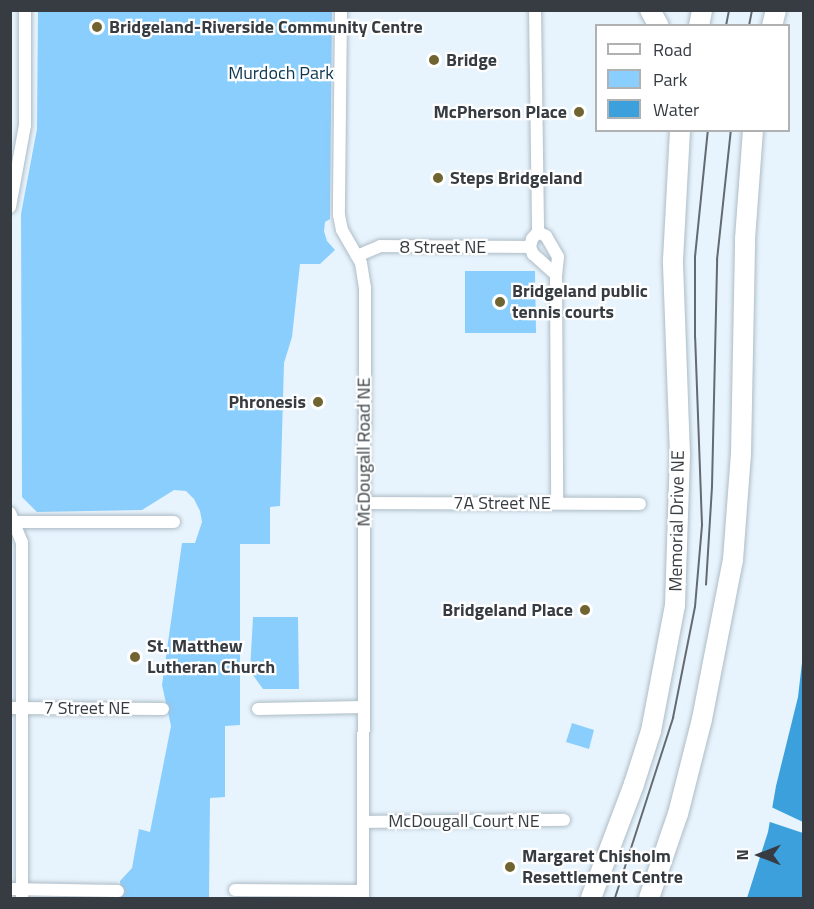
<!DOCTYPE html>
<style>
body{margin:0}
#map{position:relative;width:814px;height:909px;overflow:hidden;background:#e8f4fd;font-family:"Titillium Web",sans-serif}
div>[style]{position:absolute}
.green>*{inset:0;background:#8acefd}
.water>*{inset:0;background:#3ba0dc}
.pier>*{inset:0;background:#e8f4fd}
.roads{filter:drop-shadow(0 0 2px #adbcc6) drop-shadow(0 0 2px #adbcc6)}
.minor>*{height:12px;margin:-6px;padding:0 6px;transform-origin:6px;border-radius:6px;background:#fff}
.trunk>*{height:20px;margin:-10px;padding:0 10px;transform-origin:10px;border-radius:10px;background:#fff}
.tram>*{height:1.5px;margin:-0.75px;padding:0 0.75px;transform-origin:0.75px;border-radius:0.75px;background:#636a70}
.dots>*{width:16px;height:16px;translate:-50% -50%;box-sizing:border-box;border:3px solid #fff;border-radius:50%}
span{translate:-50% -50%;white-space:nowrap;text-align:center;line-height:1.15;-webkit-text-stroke:4.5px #fff;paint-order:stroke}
.poi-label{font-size:18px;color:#363c41;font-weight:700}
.left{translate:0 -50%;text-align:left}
.right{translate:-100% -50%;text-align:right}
.park-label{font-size:18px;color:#0d3750}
.street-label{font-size:18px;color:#363c41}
.frame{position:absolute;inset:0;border:12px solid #363c41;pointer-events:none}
.legend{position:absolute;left:595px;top:24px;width:195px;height:108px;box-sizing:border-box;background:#fff;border:2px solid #afb1b3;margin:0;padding:8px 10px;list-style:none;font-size:18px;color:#363c41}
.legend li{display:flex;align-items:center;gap:12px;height:30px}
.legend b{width:30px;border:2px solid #afb1b3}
.north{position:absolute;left:730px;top:825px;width:60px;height:60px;-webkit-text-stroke:4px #fff;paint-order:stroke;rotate:270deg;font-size:16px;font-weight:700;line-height:24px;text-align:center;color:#363c41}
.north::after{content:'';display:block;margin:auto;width:21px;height:27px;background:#363c41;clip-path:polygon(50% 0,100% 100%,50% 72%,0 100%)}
</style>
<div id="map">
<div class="green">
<i style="clip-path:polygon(38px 11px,332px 11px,330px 219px,325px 222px,324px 231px,327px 241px,335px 250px,320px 264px,300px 264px,292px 337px,284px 363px,280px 506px,270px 507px,270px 544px,240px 544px,240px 725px,225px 726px,225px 797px,210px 798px,209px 898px,121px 898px,120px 881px,132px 868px,139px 829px,150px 832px,171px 726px,162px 685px,182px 543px,195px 543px,202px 522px,200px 511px,194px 499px,186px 491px,174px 490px,142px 510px,37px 512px,22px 497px,21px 214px,37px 129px)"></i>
<i style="clip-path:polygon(465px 271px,535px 271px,536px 333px,465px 333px)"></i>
<i style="clip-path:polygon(253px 617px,298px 617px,299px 689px,263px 689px,250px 671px)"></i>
<i style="clip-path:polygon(572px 723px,594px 730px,589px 749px,566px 742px)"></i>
</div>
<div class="water">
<i style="clip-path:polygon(803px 654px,803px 898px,747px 898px,768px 832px,776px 786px,798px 697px)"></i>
</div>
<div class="pier">
<i style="clip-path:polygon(769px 806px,803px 822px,803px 833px,767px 821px)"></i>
</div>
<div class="roads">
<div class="minor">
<i style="left:341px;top:10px;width:205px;rotate:90.6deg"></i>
<i style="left:339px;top:215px;width:15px;rotate:79deg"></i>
<i style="left:342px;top:230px;width:38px;rotate:60deg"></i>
<i style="left:361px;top:263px;width:24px;rotate:81deg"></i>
<i style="left:365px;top:287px;width:611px;rotate:90.19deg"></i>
<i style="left:535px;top:10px;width:222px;rotate:89.2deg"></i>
<i style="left:538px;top:232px;width:9px;rotate:131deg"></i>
<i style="left:532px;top:239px;width:8px;rotate:104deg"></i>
<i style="left:530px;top:247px;width:8px;rotate:67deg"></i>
<i style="left:533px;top:254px;width:31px;rotate:42deg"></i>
<i style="left:10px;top:207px;width:83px;rotate:-79.6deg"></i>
<i style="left:25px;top:125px;width:115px;rotate:-90deg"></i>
<i style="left:538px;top:232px;width:9px;rotate:27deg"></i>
<i style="left:546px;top:236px;width:24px;rotate:60deg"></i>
<i style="left:558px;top:257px;width:18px;rotate:96deg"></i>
<i style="left:556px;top:275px;width:228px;rotate:89.7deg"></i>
<i style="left:357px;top:256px;width:25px;rotate:-23deg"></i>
<i style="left:380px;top:246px;width:150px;rotate:0.4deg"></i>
<i style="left:364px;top:503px;width:276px;rotate:0.2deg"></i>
<i style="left:10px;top:513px;width:31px;rotate:68deg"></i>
<i style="left:22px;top:542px;width:356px;rotate:90deg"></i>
<i style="left:10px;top:522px;width:164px"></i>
<i style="left:10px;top:708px;width:153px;rotate:0.4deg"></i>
<i style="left:258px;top:709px;width:106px;rotate:-1.1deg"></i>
<i style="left:364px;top:822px;width:200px;rotate:-0.6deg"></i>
<i style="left:10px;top:889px;width:108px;rotate:1.1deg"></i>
<i style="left:235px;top:890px;width:127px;rotate:0.5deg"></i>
</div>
<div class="trunk">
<i style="left:650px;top:10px;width:18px;rotate:61deg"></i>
<i style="left:699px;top:26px;width:16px;rotate:-79deg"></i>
<i style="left:772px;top:26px;width:16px;rotate:-76deg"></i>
<i style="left:591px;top:898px;width:122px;rotate:-69.3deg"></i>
<i style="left:634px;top:784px;width:56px;rotate:-72.2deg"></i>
<i style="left:651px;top:731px;width:128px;rotate:-79.2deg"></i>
<i style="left:675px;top:605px;width:150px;rotate:-88.1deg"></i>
<i style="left:680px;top:455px;width:195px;rotate:-92.1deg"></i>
<i style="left:673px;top:260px;width:130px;rotate:-86.9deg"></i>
<i style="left:649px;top:898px;width:89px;rotate:-71deg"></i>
<i style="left:678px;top:814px;width:98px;rotate:-75.8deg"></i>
<i style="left:702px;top:719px;width:162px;rotate:-79deg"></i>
<i style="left:733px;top:560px;width:106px;rotate:-85.7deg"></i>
<i style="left:741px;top:454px;width:215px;rotate:-88.9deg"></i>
<i style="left:745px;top:239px;width:109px;rotate:-85.8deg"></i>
</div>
</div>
<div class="tram">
<i style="left:726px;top:26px;width:16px;rotate:-79deg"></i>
<i style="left:749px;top:26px;width:16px;rotate:-79deg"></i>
<i style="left:706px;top:585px;width:98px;rotate:-86.5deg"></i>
<i style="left:712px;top:487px;width:227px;rotate:-88.7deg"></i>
<i style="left:717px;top:260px;width:131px;rotate:-83.9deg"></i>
<i style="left:615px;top:898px;width:189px;rotate:-72.1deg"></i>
<i style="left:673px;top:718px;width:113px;rotate:-78.8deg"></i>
<i style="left:695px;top:607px;width:82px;rotate:-85.1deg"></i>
<i style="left:702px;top:525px;width:187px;rotate:-92.1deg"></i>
<i style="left:695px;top:338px;width:81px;rotate:-90deg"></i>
<i style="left:695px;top:257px;width:128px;rotate:-84.2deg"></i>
</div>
<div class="dots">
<i style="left:97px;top:27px;background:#706431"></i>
<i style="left:434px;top:60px;background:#706431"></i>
<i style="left:579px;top:112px;background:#706431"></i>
<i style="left:438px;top:178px;background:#706431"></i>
<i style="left:500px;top:302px;background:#706431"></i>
<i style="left:318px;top:402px;background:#706431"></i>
<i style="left:585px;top:610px;background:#706431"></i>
<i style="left:135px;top:657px;background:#706431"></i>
<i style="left:510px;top:867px;background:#706431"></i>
</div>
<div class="poi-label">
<span class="left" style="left:109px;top:27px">Bridgeland-Riverside Community Centre</span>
<span class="left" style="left:446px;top:60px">Bridge</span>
<span class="right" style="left:567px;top:112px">McPherson Place</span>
<span class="left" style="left:450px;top:178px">Steps Bridgeland</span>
<span class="left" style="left:512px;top:302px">Bridgeland public<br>tennis courts</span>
<span class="right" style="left:306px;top:402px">Phronesis</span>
<span class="right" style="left:573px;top:610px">Bridgeland Place</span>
<span class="left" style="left:147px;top:657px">St. Matthew<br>Lutheran Church</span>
<span class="left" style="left:522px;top:867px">Margaret Chisholm<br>Resettlement Centre</span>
</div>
<div class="park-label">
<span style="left:281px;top:73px">Murdoch Park</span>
</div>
<div class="street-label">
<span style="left:443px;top:247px">8 Street NE</span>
<span style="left:364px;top:452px;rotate:-90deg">McDougall Road NE</span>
<span style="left:502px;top:503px">7A Street NE</span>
<span style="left:677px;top:521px;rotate:-89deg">Memorial Drive NE</span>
<span style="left:87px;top:708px">7 Street NE</span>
<span style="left:464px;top:821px">McDougall Court NE</span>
</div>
<div class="frame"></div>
<ul class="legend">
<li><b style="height:8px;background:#fff"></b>Road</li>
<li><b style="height:16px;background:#8acefd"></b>Park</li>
<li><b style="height:16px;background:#3ba0dc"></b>Water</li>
</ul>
<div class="north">N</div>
</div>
